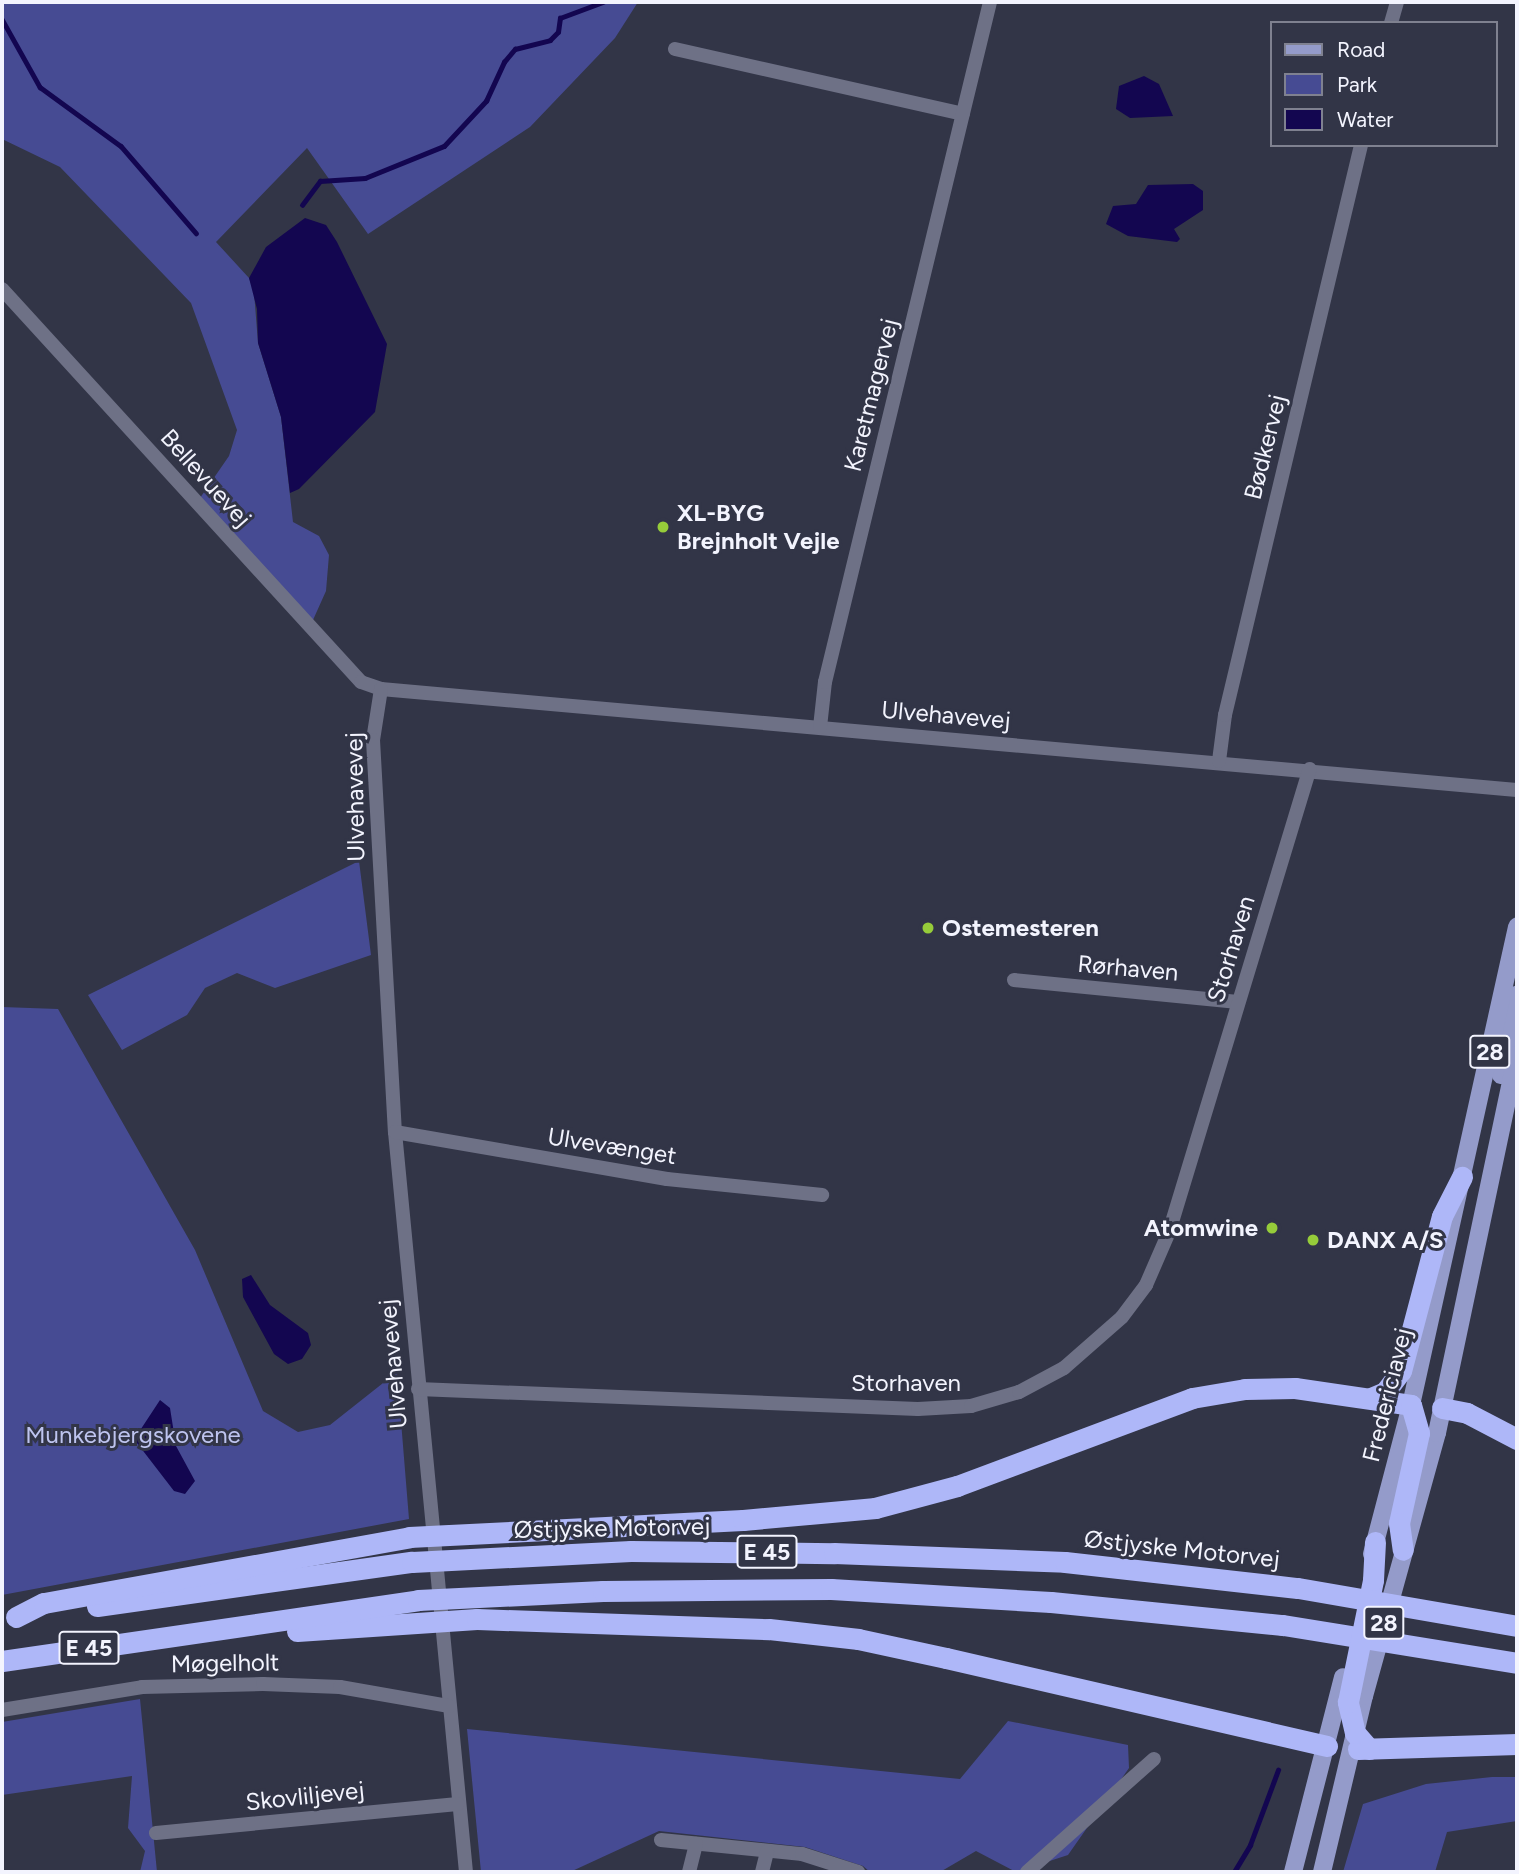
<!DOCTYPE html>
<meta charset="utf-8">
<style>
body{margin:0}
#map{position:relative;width:1519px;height:1874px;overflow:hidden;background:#323547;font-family:Figtree,sans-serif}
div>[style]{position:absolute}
.green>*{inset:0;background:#464b93}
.water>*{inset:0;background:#130650}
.stream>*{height:4.5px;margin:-2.25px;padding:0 2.25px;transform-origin:2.25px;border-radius:2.25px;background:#130650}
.street>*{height:14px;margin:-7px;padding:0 7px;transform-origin:7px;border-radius:7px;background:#6e7186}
.primary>*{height:18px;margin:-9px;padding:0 9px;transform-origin:9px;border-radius:9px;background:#949bca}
.highway>*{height:21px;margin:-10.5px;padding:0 10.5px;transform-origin:10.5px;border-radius:10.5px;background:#aeb7f8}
.dots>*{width:19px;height:19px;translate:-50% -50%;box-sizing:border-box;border:4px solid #323547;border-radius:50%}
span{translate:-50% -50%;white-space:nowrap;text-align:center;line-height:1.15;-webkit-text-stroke:6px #323547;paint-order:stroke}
.shield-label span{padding:2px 5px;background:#323547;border:2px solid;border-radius:5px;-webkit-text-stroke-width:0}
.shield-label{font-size:23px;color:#f3f4fe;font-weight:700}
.street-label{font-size:24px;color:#f3f4fe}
.poi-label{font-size:24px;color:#f3f4fe;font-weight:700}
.left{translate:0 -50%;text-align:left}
.right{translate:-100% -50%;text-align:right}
.park-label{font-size:24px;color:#bec4ef}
.frame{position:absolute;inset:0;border:4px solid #f3f4fe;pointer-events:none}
.legend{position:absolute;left:1270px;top:21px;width:228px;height:126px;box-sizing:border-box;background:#323547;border:2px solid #7f8190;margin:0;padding:9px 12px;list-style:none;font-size:21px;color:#f3f4fe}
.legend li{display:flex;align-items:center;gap:14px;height:35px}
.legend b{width:35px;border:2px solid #7f8190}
</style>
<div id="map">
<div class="green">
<i style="clip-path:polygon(2px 2px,638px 2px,615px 38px,530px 127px,368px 234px,307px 148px,216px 242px,249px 278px,254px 292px,258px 343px,281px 417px,293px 522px,319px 536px,329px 555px,326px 591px,313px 620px,200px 498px,229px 456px,237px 430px,191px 303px,60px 167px,2px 139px)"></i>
<i style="clip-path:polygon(359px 861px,371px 955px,275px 988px,237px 973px,205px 988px,187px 1015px,122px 1050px,88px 995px)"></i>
<i style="clip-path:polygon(2px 1007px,58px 1009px,195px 1250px,263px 1411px,298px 1432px,330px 1425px,397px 1372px,409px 1519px,2px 1595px)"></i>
<i style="clip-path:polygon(140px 1699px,157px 1872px,140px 1872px,145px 1851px,128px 1828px,132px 1776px,2px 1795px,2px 1722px)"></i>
<i style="clip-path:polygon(1008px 1721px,1128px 1745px,1129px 1768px,1068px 1855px,1016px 1872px,976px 1851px,940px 1872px,870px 1872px,863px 1866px,805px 1847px,659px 1831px,570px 1872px,481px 1872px,467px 1729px,960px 1779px)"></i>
<i style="clip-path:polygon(1492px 1777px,1517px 1777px,1517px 1821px,1447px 1832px,1435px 1872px,1343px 1872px,1363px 1804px,1426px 1784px)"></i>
</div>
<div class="water">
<i style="clip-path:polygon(1144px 76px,1159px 84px,1173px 116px,1130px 118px,1116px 109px,1119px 86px)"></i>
<i style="clip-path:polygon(1193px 184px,1203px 191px,1203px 210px,1174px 229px,1180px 239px,1177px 242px,1128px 236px,1106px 224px,1113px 206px,1136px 204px,1148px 185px)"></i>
<i style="clip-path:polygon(305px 218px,326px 225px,337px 242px,387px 344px,375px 412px,299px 489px,290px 493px,281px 417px,258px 343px,257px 309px,249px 278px,266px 247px)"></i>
<i style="clip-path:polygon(251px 1275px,270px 1305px,308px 1333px,311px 1345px,302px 1359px,288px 1364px,274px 1354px,243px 1297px,242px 1279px)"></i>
<i style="clip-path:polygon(160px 1400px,170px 1408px,176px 1446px,195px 1481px,185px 1494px,174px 1491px,137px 1443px,137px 1435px)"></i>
</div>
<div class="stream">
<i style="left:2px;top:19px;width:78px;rotate:60.8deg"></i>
<i style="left:40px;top:87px;width:100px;rotate:36.1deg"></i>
<i style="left:121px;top:146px;width:115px;rotate:49.2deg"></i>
<i style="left:302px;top:205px;width:30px;rotate:-53deg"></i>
<i style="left:320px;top:181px;width:45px;rotate:-3.8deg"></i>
<i style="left:365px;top:178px;width:85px;rotate:-22.1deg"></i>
<i style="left:444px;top:146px;width:62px;rotate:-47deg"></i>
<i style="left:486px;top:101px;width:43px;rotate:-65.2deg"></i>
<i style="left:504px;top:62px;width:17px;rotate:-50deg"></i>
<i style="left:515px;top:49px;width:36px;rotate:-14deg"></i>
<i style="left:550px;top:40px;width:11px;rotate:-45deg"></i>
<i style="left:558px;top:32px;width:14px;rotate:-82deg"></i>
<i style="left:560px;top:18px;width:46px;rotate:-20.4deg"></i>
<i style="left:1234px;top:1872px;width:31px;rotate:-59deg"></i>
<i style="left:1250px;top:1845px;width:80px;rotate:-69.5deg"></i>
</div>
<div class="street">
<i style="left:1391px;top:23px;width:22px;rotate:-74deg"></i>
<i style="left:675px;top:49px;width:295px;rotate:12.7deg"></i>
<i style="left:2px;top:289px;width:532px;rotate:47.59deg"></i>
<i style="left:361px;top:682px;width:21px;rotate:19deg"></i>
<i style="left:381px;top:689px;width:1140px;rotate:5.08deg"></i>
<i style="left:381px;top:689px;width:52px;rotate:98.9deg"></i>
<i style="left:373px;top:740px;width:393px;rotate:86.8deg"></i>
<i style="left:395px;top:1132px;width:743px;rotate:84.52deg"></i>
<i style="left:820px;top:727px;width:45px;rotate:-83.7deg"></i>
<i style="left:825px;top:682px;width:700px;rotate:-76.36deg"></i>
<i style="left:1219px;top:761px;width:46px;rotate:-82.6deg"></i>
<i style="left:1225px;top:715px;width:586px;rotate:-76.58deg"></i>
<i style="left:1014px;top:980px;width:225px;rotate:5.6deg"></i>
<i style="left:395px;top:1132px;width:276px;rotate:9.8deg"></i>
<i style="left:667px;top:1179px;width:156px;rotate:5.9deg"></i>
<i style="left:418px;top:1389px;width:500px;rotate:2.29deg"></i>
<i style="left:918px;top:1409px;width:53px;rotate:-3.2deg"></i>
<i style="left:971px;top:1406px;width:50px;rotate:-16.3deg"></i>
<i style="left:1019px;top:1392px;width:51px;rotate:-28.1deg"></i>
<i style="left:1064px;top:1368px;width:77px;rotate:-41.3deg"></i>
<i style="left:1122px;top:1317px;width:40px;rotate:-53deg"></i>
<i style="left:1146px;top:1285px;width:58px;rotate:-66.5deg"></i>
<i style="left:1169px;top:1232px;width:484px;rotate:-73.1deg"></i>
<i style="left:2px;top:1710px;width:142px;rotate:-9.3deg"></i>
<i style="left:142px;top:1687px;width:121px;rotate:-1.4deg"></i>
<i style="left:263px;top:1684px;width:77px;rotate:2.2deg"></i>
<i style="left:340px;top:1687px;width:111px;rotate:9.9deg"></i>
<i style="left:156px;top:1833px;width:303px;rotate:-5.5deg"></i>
<i style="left:661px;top:1840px;width:142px;rotate:5.7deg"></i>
<i style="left:802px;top:1854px;width:59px;rotate:17.8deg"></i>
<i style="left:689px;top:1872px;width:29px;rotate:-76deg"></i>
<i style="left:762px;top:1872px;width:21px;rotate:-76deg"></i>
<i style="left:1027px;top:1872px;width:170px;rotate:-41.7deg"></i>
</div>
<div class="primary">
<i style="left:1501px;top:1075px;width:82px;rotate:-78.7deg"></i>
<i style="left:1372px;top:1554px;width:154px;rotate:-75.3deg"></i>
<i style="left:1411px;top:1405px;width:490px;rotate:-77.5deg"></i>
<i style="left:1293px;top:1872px;width:201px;rotate:-75.6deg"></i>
<i style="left:1322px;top:1872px;width:181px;rotate:-76.6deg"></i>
<i style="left:1364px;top:1696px;width:273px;rotate:-74.5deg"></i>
<i style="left:1437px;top:1433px;width:386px;rotate:-78.1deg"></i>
</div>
<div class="highway">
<i style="left:1371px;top:1398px;width:15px;rotate:-23deg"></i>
<i style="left:1385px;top:1392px;width:26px;rotate:-53deg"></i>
<i style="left:1401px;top:1371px;width:160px;rotate:-75.2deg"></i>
<i style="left:1442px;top:1216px;width:44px;rotate:-62.9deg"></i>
<i style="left:1442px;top:1408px;width:25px;rotate:11deg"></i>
<i style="left:1467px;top:1413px;width:56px;rotate:27.5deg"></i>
<i style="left:97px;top:1606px;width:318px;rotate:-8deg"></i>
<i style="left:412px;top:1562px;width:219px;rotate:-2.9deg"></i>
<i style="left:631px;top:1551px;width:203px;rotate:0.6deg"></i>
<i style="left:834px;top:1553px;width:231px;rotate:2.2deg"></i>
<i style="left:1065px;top:1562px;width:234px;rotate:6.4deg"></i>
<i style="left:1298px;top:1588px;width:222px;rotate:9.8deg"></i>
<i style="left:16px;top:1617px;width:31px;rotate:-27deg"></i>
<i style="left:44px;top:1603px;width:371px;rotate:-10.2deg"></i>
<i style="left:409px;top:1537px;width:334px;rotate:-2.9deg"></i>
<i style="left:743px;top:1520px;width:133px;rotate:-5.2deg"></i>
<i style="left:875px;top:1508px;width:85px;rotate:-15deg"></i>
<i style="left:957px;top:1486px;width:251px;rotate:-20.5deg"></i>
<i style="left:1192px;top:1398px;width:54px;rotate:-9.6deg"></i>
<i style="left:1245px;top:1389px;width:50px;rotate:-1.1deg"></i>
<i style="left:1295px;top:1388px;width:117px;rotate:8.3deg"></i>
<i style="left:1411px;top:1405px;width:29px;rotate:74deg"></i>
<i style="left:1419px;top:1433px;width:92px;rotate:102.5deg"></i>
<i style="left:1399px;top:1523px;width:27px;rotate:82deg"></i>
<i style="left:297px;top:1631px;width:180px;rotate:-3.8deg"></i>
<i style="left:477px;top:1619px;width:292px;rotate:2deg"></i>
<i style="left:769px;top:1629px;width:90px;rotate:6.4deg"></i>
<i style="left:858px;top:1639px;width:90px;rotate:12.2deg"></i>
<i style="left:946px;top:1658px;width:391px;rotate:13deg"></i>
<i style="left:2px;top:1661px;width:420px;rotate:-8.3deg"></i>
<i style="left:418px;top:1600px;width:185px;rotate:-2.8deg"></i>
<i style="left:603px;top:1591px;width:228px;rotate:-0.5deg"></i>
<i style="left:831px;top:1589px;width:220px;rotate:3.4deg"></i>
<i style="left:1051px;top:1602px;width:233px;rotate:5.7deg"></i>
<i style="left:1283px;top:1625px;width:237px;rotate:9.2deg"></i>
<i style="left:1358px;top:1749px;width:159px;rotate:-1.8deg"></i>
<i style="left:1369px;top:1749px;width:21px;rotate:-131deg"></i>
<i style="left:1355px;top:1733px;width:32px;rotate:-103deg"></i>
<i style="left:1348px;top:1702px;width:125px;rotate:-78.4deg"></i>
<i style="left:1373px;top:1580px;width:38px;rotate:-87deg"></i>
</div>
<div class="dots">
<i style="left:663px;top:527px;background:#96cc3a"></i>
<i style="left:928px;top:928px;background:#96cc3a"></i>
<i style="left:1272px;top:1228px;background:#96cc3a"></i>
<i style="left:1313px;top:1240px;background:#96cc3a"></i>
</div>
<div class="shield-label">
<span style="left:1490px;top:1052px">28</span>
<span style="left:767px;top:1552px">E 45</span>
<span style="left:1384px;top:1623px">28</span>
<span style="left:89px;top:1648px">E 45</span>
</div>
<div class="street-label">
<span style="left:871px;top:395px;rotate:-76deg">Karetmagervej</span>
<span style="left:1265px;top:447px;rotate:-76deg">Bødkervej</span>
<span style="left:206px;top:478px;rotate:48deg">Bellevuevej</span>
<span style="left:946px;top:715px;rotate:5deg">Ulvehavevej</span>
<span style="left:355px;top:797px;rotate:-91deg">Ulvehavevej</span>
<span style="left:1231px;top:949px;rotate:-73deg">Storhaven</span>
<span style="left:1128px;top:968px;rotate:5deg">Rørhaven</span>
<span style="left:612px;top:1146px;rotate:9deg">Ulvevænget</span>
<span style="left:393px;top:1364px;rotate:-95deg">Ulvehavevej</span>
<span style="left:906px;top:1383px">Storhaven</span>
<span style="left:1387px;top:1395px;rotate:-76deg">Fredericiavej</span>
<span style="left:612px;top:1528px;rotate:-1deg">Østjyske Motorvej</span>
<span style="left:1182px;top:1549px;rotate:6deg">Østjyske Motorvej</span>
<span style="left:225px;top:1663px;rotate:-1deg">Møgelholt</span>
<span style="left:305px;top:1796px;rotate:-6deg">Skovliljevej</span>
</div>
<div class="poi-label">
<span class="left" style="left:677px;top:527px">XL-BYG<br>Brejnholt Vejle</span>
<span class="left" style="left:942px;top:928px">Ostemesteren</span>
<span class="right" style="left:1258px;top:1228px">Atomwine</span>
<span class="left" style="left:1327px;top:1240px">DANX A/S</span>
</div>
<div class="park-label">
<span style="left:133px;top:1435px">Munkebjergskovene</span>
</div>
<div class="frame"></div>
<ul class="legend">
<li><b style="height:9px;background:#949bca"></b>Road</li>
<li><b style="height:19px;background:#464b93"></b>Park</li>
<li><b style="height:19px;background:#130650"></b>Water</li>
</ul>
</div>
